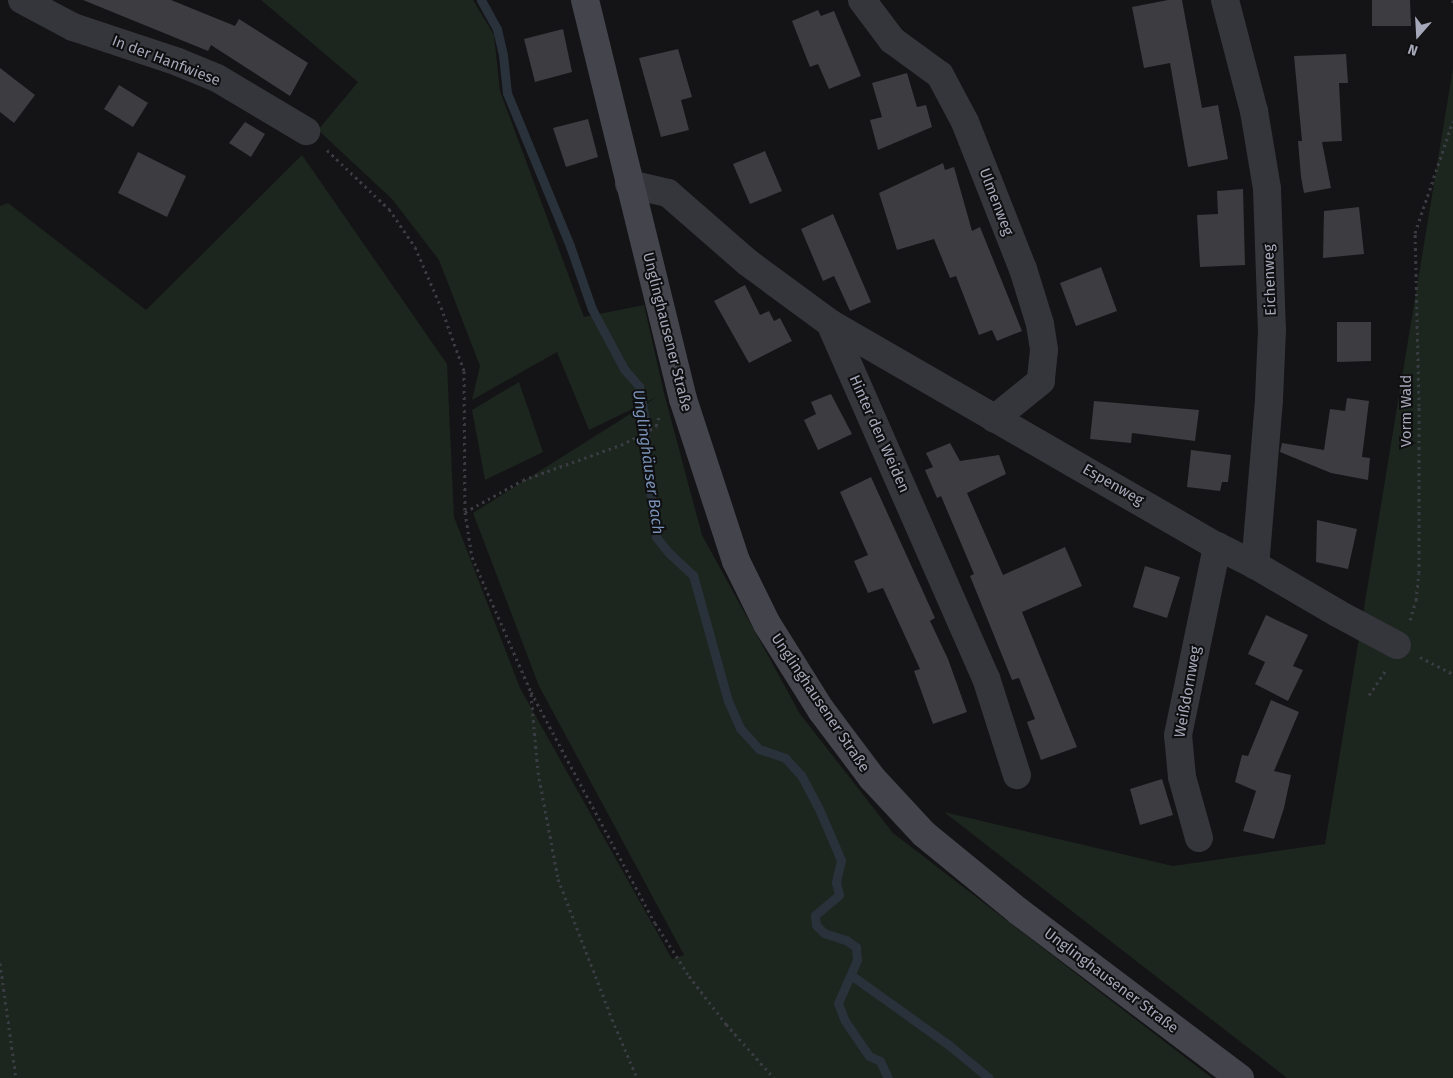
<!DOCTYPE html>
<meta charset="utf-8">
<style>
body{margin:0}
#map{position:relative;width:1453px;height:1078px;overflow:hidden;background:#141416;font-family:"Fira Sans",sans-serif}
div>[style]{position:absolute}
.green>*{inset:0;background:#1c251e}
.stream>*{height:9px;margin:-4.5px;padding:0 4.5px;transform-origin:4.5px;border-radius:4.5px;background:#29313b}
.building>*{inset:0;background:#3c3c41}
.path>*{height:3px;margin-top:-1.5px;transform-origin:0;background:repeating-linear-gradient(90deg,#3b3c43 0 2.5px,transparent 0 6.5px)}
.street>*{height:28px;margin:-14px;padding:0 14px;transform-origin:14px;border-radius:14px;background:#35353c}
.secondary>*{height:28px;margin:-14px;padding:0 14px;transform-origin:14px;border-radius:14px;background:#43444c}
span{translate:-50% -50%;white-space:nowrap;text-align:center;line-height:1.15;-webkit-text-stroke:4px #0f0f11;paint-order:stroke}
.street-label{font-size:15px;color:#a5a8b8}
.water-label{font-size:16px;color:#7891b6;font-style:italic}
.north{position:absolute;left:1393px;top:10px;width:50px;height:50px;-webkit-text-stroke:4px #0f0f11;paint-order:stroke;rotate:199deg;font-size:14px;font-weight:700;line-height:20px;text-align:center;color:#a5a8b8}
.north::after{content:'';display:block;margin:auto;width:18px;height:22px;background:#a5a8b8;clip-path:polygon(50% 0,100% 100%,50% 72%,0 100%)}
</style>
<div id="map">
<div class="green">
<i style="clip-path:polygon(261px 0,473px 0,494px 35px,500px 91px,584px 317px,644px 305px,664px 393px,702px 535px,800px 714px,893px 833px,1212px 1078px,0 1078px,0 206px,8px 203px,146px 310px,302px 155px,447px 364px,454px 517px,520px 688px,672px 959px,684px 955px,539px 686px,473px 513px,657px 397px,589px 430px,557px 352px,472px 400px,480px 366px,439px 260px,392px 199px,318px 130px,358px 82px)"></i>
<i style="clip-path:polygon(1453px 68px,1453px 1078px,1287px 1078px,944px 812px,1173px 866px,1325px 844px)"></i>
<i style="clip-path:polygon(519px 382px,543px 452px,485px 480px,472px 410px)"></i>
</div>
<div class="stream">
<i style="left:481px;top:0;width:33px;rotate:61deg"></i>
<i style="left:497px;top:29px;width:27px;rotate:77deg"></i>
<i style="left:503px;top:55px;width:38px;rotate:84deg"></i>
<i style="left:507px;top:93px;width:165px;rotate:67.6deg"></i>
<i style="left:570px;top:246px;width:67px;rotate:70.8deg"></i>
<i style="left:592px;top:309px;width:68px;rotate:61.9deg"></i>
<i style="left:624px;top:369px;width:23px;rotate:49deg"></i>
<i style="left:639px;top:386px;width:34px;rotate:80deg"></i>
<i style="left:645px;top:419px;width:30px;rotate:90deg"></i>
<i style="left:645px;top:449px;width:89px;rotate:82.9deg"></i>
<i style="left:656px;top:537px;width:21px;rotate:51deg"></i>
<i style="left:669px;top:553px;width:33px;rotate:43deg"></i>
<i style="left:693px;top:575px;width:131px;rotate:74.5deg"></i>
<i style="left:728px;top:701px;width:30px;rotate:66deg"></i>
<i style="left:740px;top:728px;width:28px;rotate:48deg"></i>
<i style="left:759px;top:749px;width:28px;rotate:19deg"></i>
<i style="left:785px;top:758px;width:23px;rotate:47deg"></i>
<i style="left:801px;top:775px;width:38px;rotate:62deg"></i>
<i style="left:819px;top:809px;width:56px;rotate:66.7deg"></i>
<i style="left:841px;top:860px;width:23px;rotate:103deg"></i>
<i style="left:836px;top:882px;width:13px;rotate:77deg"></i>
<i style="left:839px;top:895px;width:31px;rotate:140deg"></i>
<i style="left:815px;top:915px;width:10px;rotate:84deg"></i>
<i style="left:816px;top:925px;width:11px;rotate:45deg"></i>
<i style="left:824px;top:933px;width:23px;rotate:18deg"></i>
<i style="left:846px;top:940px;width:12px;rotate:35deg"></i>
<i style="left:856px;top:947px;width:13px;rotate:86deg"></i>
<i style="left:857px;top:960px;width:47px;rotate:113.8deg"></i>
<i style="left:838px;top:1003px;width:19px;rotate:69deg"></i>
<i style="left:845px;top:1021px;width:42px;rotate:55.6deg"></i>
<i style="left:869px;top:1056px;width:12px;rotate:24deg"></i>
<i style="left:880px;top:1061px;width:19px;rotate:65deg"></i>
<i style="left:851px;top:975px;width:122px;rotate:35.6deg"></i>
<i style="left:950px;top:1046px;width:50px;rotate:39.4deg"></i>
</div>
<div class="building">
<i style="clip-path:polygon(83px 0,171px 0,235px 26px,239px 19px,308px 63px,290px 96px,211px 45px,208px 51px)"></i>
<i style="clip-path:polygon(1168px 0,1182px 0,1202px 108px,1218px 105px,1228px 159px,1188px 167px,1170px 63px,1144px 68px,1132px 7px)"></i>
<i style="clip-path:polygon(1372px 0,1410px 0,1411px 26px,1372px 26px)"></i>
<i style="clip-path:polygon(818px 10px,821px 16px,834px 11px,861px 76px,829px 89px,818px 64px,810px 67px,792px 21px)"></i>
<i style="clip-path:polygon(563px 29px,572px 72px,535px 82px,524px 39px)"></i>
<i style="clip-path:polygon(678px 49px,692px 97px,681px 100px,689px 130px,661px 137px,639px 58px)"></i>
<i style="clip-path:polygon(1346px 54px,1348px 83px,1339px 83px,1342px 141px,1322px 142px,1331px 188px,1304px 193px,1301px 177px,1298px 141px,1302px 141px,1294px 56px)"></i>
<i style="clip-path:polygon(0 68px,35px 95px,14px 123px,0 112px)"></i>
<i style="clip-path:polygon(907px 73px,917px 107px,926px 105px,932px 127px,878px 150px,870px 120px,882px 117px,872px 83px)"></i>
<i style="clip-path:polygon(119px 85px,148px 103px,133px 127px,104px 109px)"></i>
<i style="clip-path:polygon(588px 119px,598px 157px,566px 167px,553px 128px)"></i>
<i style="clip-path:polygon(245px 122px,265px 134px,251px 157px,229px 143px)"></i>
<i style="clip-path:polygon(765px 151px,782px 191px,750px 204px,733px 164px)"></i>
<i style="clip-path:polygon(138px 152px,186px 176px,167px 217px,118px 193px)"></i>
<i style="clip-path:polygon(943px 163px,945px 170px,954px 167px,972px 231px,980px 227px,1022px 331px,997px 341px,992px 330px,979px 335px,956px 276px,950px 278px,934px 239px,897px 250px,879px 193px)"></i>
<i style="clip-path:polygon(1243px 189px,1245px 265px,1200px 267px,1197px 215px,1218px 214px,1217px 191px)"></i>
<i style="clip-path:polygon(1359px 207px,1364px 254px,1323px 258px,1324px 211px)"></i>
<i style="clip-path:polygon(833px 214px,871px 302px,850px 311px,834px 276px,823px 281px,801px 229px)"></i>
<i style="clip-path:polygon(1101px 267px,1117px 311px,1076px 326px,1060px 283px)"></i>
<i style="clip-path:polygon(745px 285px,760px 315px,769px 311px,774px 321px,780px 318px,792px 341px,749px 363px,714px 301px)"></i>
<i style="clip-path:polygon(1337px 322px,1371px 322px,1371px 361px,1337px 362px)"></i>
<i style="clip-path:polygon(831px 394px,852px 434px,818px 450px,804px 420px,816px 414px,811px 402px)"></i>
<i style="clip-path:polygon(1347px 398px,1369px 401px,1362px 457px,1370px 458px,1368px 480px,1331px 473px,1280px 452px,1282px 443px,1324px 450px,1330px 409px,1345px 411px)"></i>
<i style="clip-path:polygon(1094px 401px,1199px 410px,1195px 441px,1132px 433px,1131px 443px,1090px 439px)"></i>
<i style="clip-path:polygon(950px 443px,960px 461px,999px 455px,1006px 474px,967px 493px,1003px 575px,1065px 547px,1082px 586px,1022px 612px,1077px 747px,1041px 760px,1027px 722px,1035px 719px,1019px 678px,1012px 680px,970px 576px,974px 574px,941px 496px,937px 498px,925px 470px,933px 467px,926px 453px)"></i>
<i style="clip-path:polygon(1191px 450px,1231px 455px,1228px 482px,1222px 482px,1220px 491px,1187px 487px)"></i>
<i style="clip-path:polygon(871px 477px,935px 618px,930px 621px,948px 659px,967px 712px,933px 724px,914px 671px,920px 669px,883px 588px,868px 593px,854px 561px,868px 555px,840px 492px)"></i>
<i style="clip-path:polygon(1317px 520px,1357px 529px,1348px 569px,1316px 562px)"></i>
<i style="clip-path:polygon(1145px 566px,1180px 577px,1167px 618px,1133px 607px)"></i>
<i style="clip-path:polygon(1266px 615px,1308px 635px,1293px 666px,1303px 670px,1288px 701px,1255px 684px,1265px 662px,1248px 654px)"></i>
<i style="clip-path:polygon(1271px 700px,1299px 712px,1274px 771px,1291px 775px,1284px 808px,1274px 839px,1243px 831px,1256px 791px,1235px 782px,1242px 755px,1248px 756px)"></i>
<i style="clip-path:polygon(1162px 779px,1173px 815px,1140px 825px,1130px 789px)"></i>
</div>
<div class="path">
<i style="left:1453px;top:0;width:5px;rotate:90deg"></i>
<i style="left:327px;top:150px;width:86px;rotate:43.6deg"></i>
<i style="left:389px;top:209px;width:46px;rotate:55.6deg"></i>
<i style="left:415px;top:247px;width:65px;rotate:66.6deg"></i>
<i style="left:441px;top:307px;width:68px;rotate:70.2deg"></i>
<i style="left:464px;top:371px;width:141px;rotate:89.6deg"></i>
<i style="left:465px;top:512px;width:46px;rotate:81.2deg"></i>
<i style="left:472px;top:557px;width:147px;rotate:66.4deg"></i>
<i style="left:531px;top:692px;width:262px;rotate:61.8deg"></i>
<i style="left:655px;top:923px;width:63px;rotate:57.3deg"></i>
<i style="left:689px;top:976px;width:61px;rotate:52.4deg"></i>
<i style="left:726px;top:1024px;width:72px;rotate:48.4deg"></i>
<i style="left:465px;top:512px;width:66px;rotate:-28.9deg"></i>
<i style="left:523px;top:480px;width:104px;rotate:-19.7deg"></i>
<i style="left:621px;top:445px;width:40px;rotate:-28deg"></i>
<i style="left:656px;top:426px;width:9px;rotate:-72deg"></i>
<i style="left:1410px;top:620px;width:21px;rotate:-73deg"></i>
<i style="left:1416px;top:600px;width:27px;rotate:-84deg"></i>
<i style="left:1419px;top:573px;width:167px;rotate:-90deg"></i>
<i style="left:1419px;top:406px;width:173px;rotate:-91.3deg"></i>
<i style="left:1415px;top:233px;width:118px;rotate:-71.3deg"></i>
<i style="left:1420px;top:657px;width:37px;rotate:27deg"></i>
<i style="left:531px;top:694px;width:78px;rotate:84.9deg"></i>
<i style="left:538px;top:772px;width:109px;rotate:79.4deg"></i>
<i style="left:558px;top:879px;width:150px;rotate:68.9deg"></i>
<i style="left:612px;top:1019px;width:64px;rotate:67deg"></i>
<i style="left:1369px;top:695px;width:29px;rotate:-56deg"></i>
<i style="left:0;top:963px;width:116px;rotate:82.1deg"></i>
</div>
<div class="street">
<i style="left:22px;top:0;width:58px;rotate:27.9deg"></i>
<i style="left:73px;top:27px;width:111px;rotate:18.4deg"></i>
<i style="left:178px;top:62px;width:42px;rotate:22.3deg"></i>
<i style="left:217px;top:78px;width:104px;rotate:30.8deg"></i>
<i style="left:862px;top:0;width:50px;rotate:53.1deg"></i>
<i style="left:892px;top:40px;width:59px;rotate:36.1deg"></i>
<i style="left:940px;top:75px;width:53px;rotate:62deg"></i>
<i style="left:965px;top:122px;width:158px;rotate:68.5deg"></i>
<i style="left:1023px;top:269px;width:58px;rotate:72.8deg"></i>
<i style="left:1040px;top:324px;width:26px;rotate:81deg"></i>
<i style="left:1044px;top:350px;width:31px;rotate:96deg"></i>
<i style="left:1041px;top:381px;width:60px;rotate:141deg"></i>
<i style="left:1225px;top:0;width:115px;rotate:75.4deg"></i>
<i style="left:1254px;top:111px;width:79px;rotate:80.5deg"></i>
<i style="left:1267px;top:189px;width:141px;rotate:88deg"></i>
<i style="left:1272px;top:330px;width:70px;rotate:92.5deg"></i>
<i style="left:1269px;top:400px;width:166px;rotate:94.8deg"></i>
<i style="left:629px;top:184px;width:40px;rotate:13deg"></i>
<i style="left:668px;top:193px;width:105px;rotate:41.1deg"></i>
<i style="left:747px;top:262px;width:103px;rotate:36.3deg"></i>
<i style="left:830px;top:323px;width:388px;rotate:66.3deg"></i>
<i style="left:986px;top:678px;width:102px;rotate:72.3deg"></i>
<i style="left:830px;top:323px;width:447px;rotate:30deg"></i>
<i style="left:1217px;top:546px;width:42px;rotate:26.6deg"></i>
<i style="left:1255px;top:565px;width:95px;rotate:30.3deg"></i>
<i style="left:1337px;top:613px;width:68px;rotate:28.1deg"></i>
<i style="left:1199px;top:838px;width:63px;rotate:-105.6deg"></i>
<i style="left:1182px;top:777px;width:42px;rotate:-95.4deg"></i>
<i style="left:1178px;top:735px;width:193px;rotate:-78.3deg"></i>
</div>
<div class="secondary">
<i style="left:585px;top:0;width:411px;rotate:76.2deg"></i>
<i style="left:683px;top:399px;width:170px;rotate:71.9deg"></i>
<i style="left:736px;top:561px;width:70px;rotate:63.8deg"></i>
<i style="left:767px;top:624px;width:102px;rotate:57.9deg"></i>
<i style="left:821px;top:710px;width:85px;rotate:53.1deg"></i>
<i style="left:872px;top:778px;width:76px;rotate:47.1deg"></i>
<i style="left:924px;top:834px;width:122px;rotate:39.3deg"></i>
<i style="left:1018px;top:911px;width:278px;rotate:37deg"></i>
</div>
<div class="street-label">
<span style="left:166px;top:61px;rotate:21deg">In der Hanfwiese</span>
<span style="left:996px;top:202px;rotate:69deg">Ulmenweg</span>
<span style="left:1270px;top:280px;rotate:-92deg">Eichenweg</span>
<span style="left:667px;top:332px;rotate:76deg">Unglinghausener Straße</span>
<span style="left:1407px;top:411px;rotate:-90deg">Vorm Wald</span>
<span style="left:879px;top:434px;rotate:66deg">Hinter den Weiden</span>
<span style="left:1113px;top:485px;rotate:30deg">Espenweg</span>
<span style="left:1188px;top:692px;rotate:-80deg">Weißdornweg</span>
<span style="left:820px;top:703px;rotate:56deg">Unglinghausener Straße</span>
<span style="left:1111px;top:981px;rotate:37deg">Unglinghausener Straße</span>
</div>
<div class="water-label">
<span style="left:648px;top:462px;rotate:82deg">Unglinghäuser Bach</span>
</div>
<div class="north">N</div>
</div>
